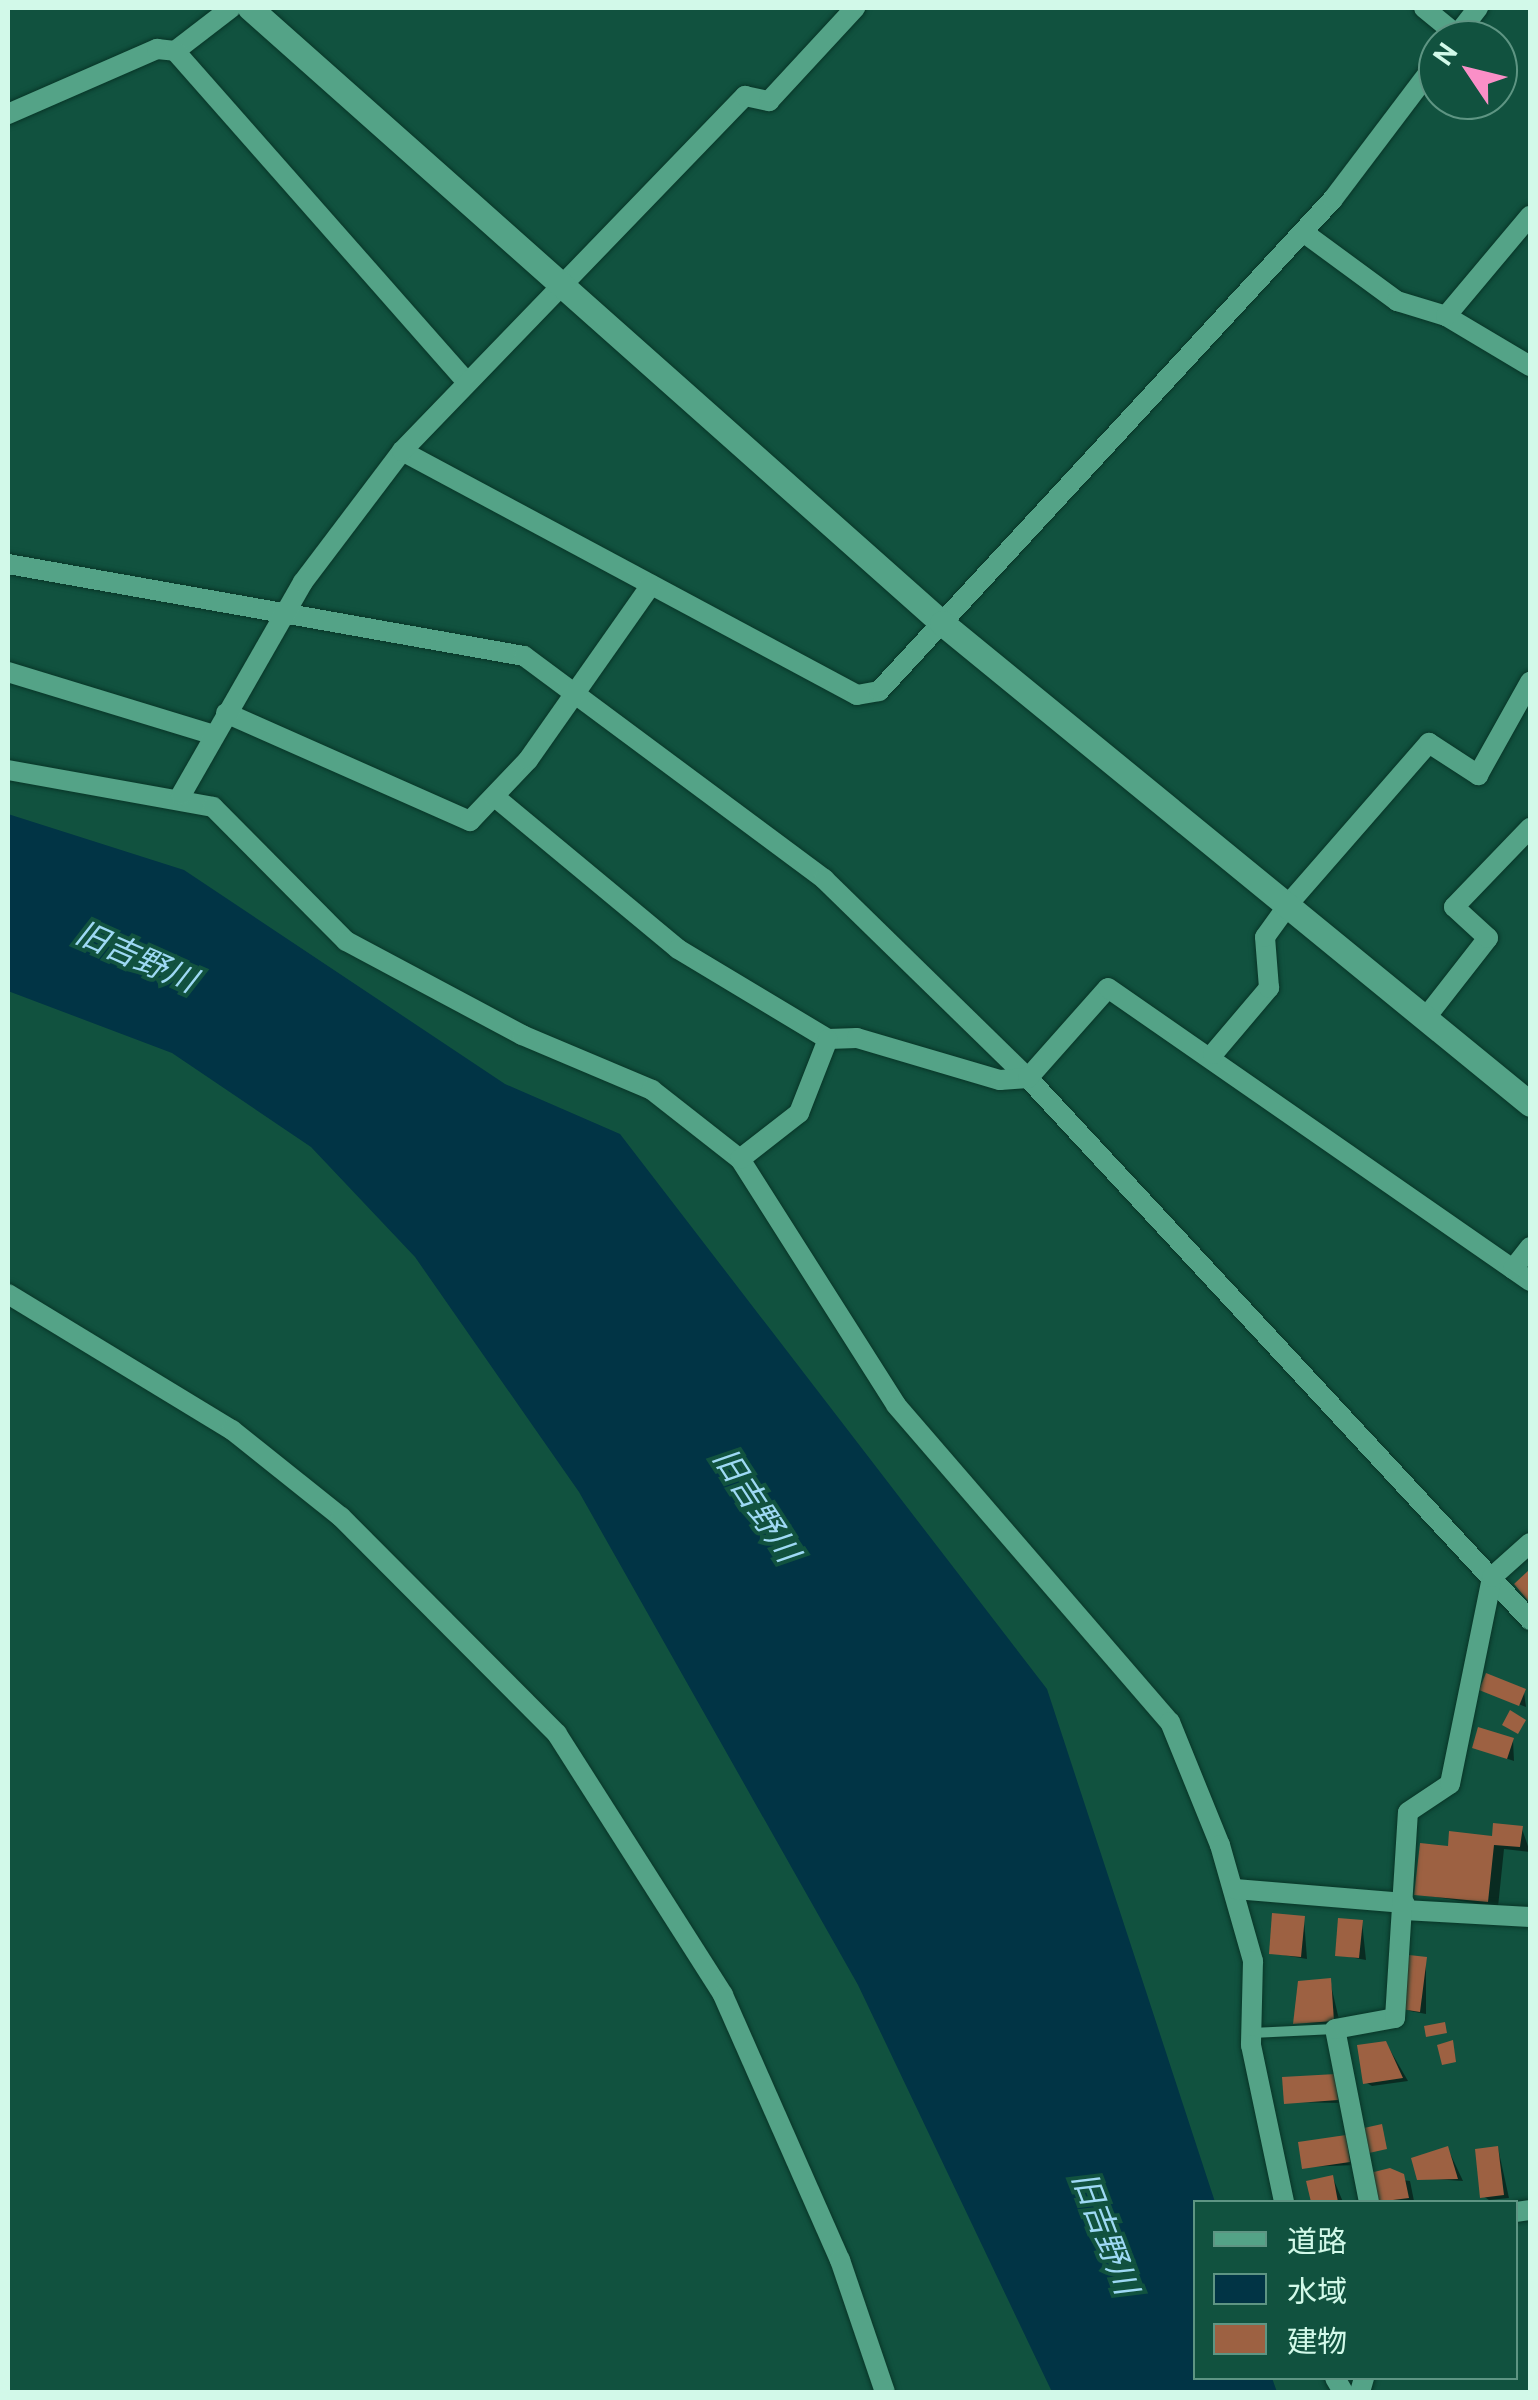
<!DOCTYPE html>
<meta charset="utf-8">
<style>
body{margin:0}
#map{position:relative;width:1538px;height:2400px;overflow:hidden;background:#11523f;font-family:Cabin,"Noto Sans JP",sans-serif}
div>[style]{position:absolute}
.water>*{inset:0;background:#013445}
.shadow>*{inset:0;background:#0007}
.building>*{inset:0;background:#9d6142}
.roads{filter:drop-shadow(0 0 2px #083527) drop-shadow(0 0 2px #083527)}
.service>*{height:10px;margin:-5px;padding:0 5px;transform-origin:5px;border-radius:5px;background:#54a387}
.minor>*{height:20px;margin:-10px;padding:0 10px;transform-origin:10px;border-radius:10px;background:#54a387}
.tertiary>*{height:25px;margin:-12.5px;padding:0 12.5px;transform-origin:12.5px;border-radius:12.5px;background:#54a387}
span{translate:-50% -50%;white-space:nowrap;text-align:center;line-height:1.15;-webkit-text-stroke:8px #11523f;paint-order:stroke}
.water-label{font-size:32px;color:#9ed9f4;font-style:italic}
.frame{position:absolute;inset:0;border:10px solid #d2f9e9;pointer-events:none}
.legend{position:absolute;left:1193px;top:2200px;width:325px;height:180px;box-sizing:border-box;background:#11523f;border:2px solid #5e9583;margin:0;padding:12px 18px;list-style:none;font-size:30px;color:#d2f9e9}
.legend li{display:flex;align-items:center;gap:20px;height:50px}
.legend b{width:50px;border:2px solid #5e9583}
.north{position:absolute;left:1418px;top:20px;width:100px;height:100px;box-sizing:border-box;background:#11523f;border:2px solid #5e9583;border-radius:50%;rotate:305deg;font-size:28px;font-weight:700;line-height:40px;text-align:center;color:#d2f9e9}
.north::after{content:'';display:block;margin:auto;width:35px;height:45px;background:#fa8fc7;clip-path:polygon(50% 0,100% 100%,50% 72%,0 100%)}
</style>
<div id="map">
<div class="water">
<i style="clip-path:polygon(8px 814px,184px 870px,505px 1084px,620px 1134px,1047px 1689px,1215px 2202px,1196px 2202px,1196px 2378px,1272px 2378px,1277px 2392px,1052px 2392px,858px 1985px,579px 1492px,415px 1257px,311px 1147px,172px 1053px,8px 991px)"></i>
</div>
<div class="shadow">
<i style="clip-path:polygon(1524px 1692px,1526px 1707px,1489px 1693px)"></i>
<i style="clip-path:polygon(1513px 1740px,1514px 1761px,1481px 1750px)"></i>
<i style="clip-path:polygon(1522px 1829px,1530px 1852px,1504px 1849px,1498px 1907px,1417px 1894px,1450px 1849px)"></i>
<i style="clip-path:polygon(1304px 1919px,1307px 1959px,1271px 1953px)"></i>
<i style="clip-path:polygon(1362px 1922px,1366px 1960px,1338px 1955px)"></i>
<i style="clip-path:polygon(1426px 1960px,1426px 2014px,1410px 2011px,1404px 2008px)"></i>
<i style="clip-path:polygon(1330px 1981px,1340px 2024px,1296px 2023px)"></i>
<i style="clip-path:polygon(1386px 2043px,1408px 2081px,1372px 2086px,1365px 2082px)"></i>
<i style="clip-path:polygon(1335px 2076px,1344px 2103px,1286px 2102px)"></i>
<i style="clip-path:polygon(1352px 2141px,1356px 2165px,1304px 2167px,1301px 2144px)"></i>
<i style="clip-path:polygon(1498px 2148px,1509px 2198px,1489px 2200px,1483px 2196px)"></i>
<i style="clip-path:polygon(1448px 2149px,1463px 2181px,1419px 2178px)"></i>
<i style="clip-path:polygon(1373px 2176px,1410px 2181px,1414px 2201px,1379px 2202px)"></i>
<i style="clip-path:polygon(1333px 2178px,1343px 2202px,1313px 2202px,1309px 2182px)"></i>
</div>
<div class="building">
<i style="clip-path:polygon(1530px 1569px,1530px 1603px,1514px 1584px)"></i>
<i style="clip-path:polygon(1486px 1673px,1526px 1689px,1519px 1706px,1479px 1690px)"></i>
<i style="clip-path:polygon(1510px 1710px,1526px 1720px,1518px 1734px,1502px 1725px)"></i>
<i style="clip-path:polygon(1478px 1727px,1514px 1738px,1507px 1759px,1472px 1748px)"></i>
<i style="clip-path:polygon(1493px 1823px,1523px 1826px,1520px 1847px,1494px 1845px,1488px 1902px,1414px 1895px,1420px 1843px,1448px 1846px,1449px 1831px,1492px 1836px)"></i>
<i style="clip-path:polygon(1272px 1913px,1305px 1916px,1301px 1957px,1269px 1954px)"></i>
<i style="clip-path:polygon(1338px 1918px,1363px 1920px,1359px 1958px,1335px 1956px)"></i>
<i style="clip-path:polygon(1409px 1955px,1427px 1957px,1420px 2012px,1401px 2009px)"></i>
<i style="clip-path:polygon(1331px 1978px,1334px 2021px,1293px 2024px,1298px 1981px)"></i>
<i style="clip-path:polygon(1445px 2022px,1447px 2033px,1426px 2037px,1424px 2026px)"></i>
<i style="clip-path:polygon(1453px 2040px,1456px 2062px,1442px 2065px,1437px 2045px)"></i>
<i style="clip-path:polygon(1386px 2041px,1403px 2078px,1363px 2084px,1357px 2045px)"></i>
<i style="clip-path:polygon(1336px 2074px,1338px 2100px,1284px 2104px,1282px 2077px)"></i>
<i style="clip-path:polygon(1382px 2124px,1387px 2149px,1369px 2153px,1364px 2128px)"></i>
<i style="clip-path:polygon(1346px 2135px,1350px 2162px,1302px 2169px,1298px 2142px)"></i>
<i style="clip-path:polygon(1448px 2146px,1458px 2179px,1417px 2180px,1411px 2158px)"></i>
<i style="clip-path:polygon(1498px 2146px,1504px 2195px,1480px 2198px,1475px 2149px)"></i>
<i style="clip-path:polygon(1390px 2168px,1404px 2174px,1409px 2198px,1377px 2202px,1370px 2173px)"></i>
<i style="clip-path:polygon(1333px 2175px,1338px 2202px,1311px 2202px,1306px 2181px)"></i>
</div>
<div class="roads">
<div class="service">
<i style="left:1252px;top:2033px;width:83px;rotate:-2.8deg"></i>
</div>
<div class="minor">
<i style="left:1424px;top:8px;width:43px;rotate:39.3deg"></i>
<i style="left:1453px;top:40px;width:41px;rotate:-52deg"></i>
<i style="left:175px;top:51px;width:71px;rotate:-37.5deg"></i>
<i style="left:8px;top:114px;width:163px;rotate:-23.6deg"></i>
<i style="left:157px;top:49px;width:18px;rotate:6deg"></i>
<i style="left:175px;top:51px;width:440px;rotate:48.6deg"></i>
<i style="left:1303px;top:232px;width:117px;rotate:36.3deg"></i>
<i style="left:1397px;top:301px;width:51px;rotate:17deg"></i>
<i style="left:1446px;top:316px;width:98px;rotate:30.8deg"></i>
<i style="left:1446px;top:316px;width:131px;rotate:-50deg"></i>
<i style="left:402px;top:451px;width:516px;rotate:28.2deg"></i>
<i style="left:857px;top:695px;width:22px;rotate:-10deg"></i>
<i style="left:879px;top:691px;width:669px;rotate:-47.3deg"></i>
<i style="left:1333px;top:199px;width:174px;rotate:-52.9deg"></i>
<i style="left:8px;top:564px;width:524px;rotate:10.11deg"></i>
<i style="left:524px;top:656px;width:374px;rotate:36.6deg"></i>
<i style="left:824px;top:879px;width:285px;rotate:44.3deg"></i>
<i style="left:1028px;top:1078px;width:739px;rotate:47.19deg"></i>
<i style="left:8px;top:672px;width:215px;rotate:17deg"></i>
<i style="left:226px;top:713px;width:267px;rotate:23.9deg"></i>
<i style="left:470px;top:821px;width:84px;rotate:-46.4deg"></i>
<i style="left:528px;top:760px;width:214px;rotate:-54.9deg"></i>
<i style="left:8px;top:770px;width:208px;rotate:10.2deg"></i>
<i style="left:213px;top:807px;width:189px;rotate:45.2deg"></i>
<i style="left:346px;top:941px;width:200px;rotate:28.1deg"></i>
<i style="left:522px;top:1035px;width:141px;rotate:22.9deg"></i>
<i style="left:652px;top:1090px;width:112px;rotate:38.1deg"></i>
<i style="left:740px;top:1159px;width:291px;rotate:57.6deg"></i>
<i style="left:896px;top:1405px;width:419px;rotate:49.2deg"></i>
<i style="left:1170px;top:1722px;width:133px;rotate:67.9deg"></i>
<i style="left:1220px;top:1845px;width:121px;rotate:74.1deg"></i>
<i style="left:1253px;top:1961px;width:84px;rotate:91.4deg"></i>
<i style="left:1251px;top:2045px;width:160px;rotate:78.1deg"></i>
<i style="left:181px;top:795px;width:245px;rotate:-60.2deg"></i>
<i style="left:303px;top:582px;width:164px;rotate:-52.9deg"></i>
<i style="left:402px;top:451px;width:494px;rotate:-46deg"></i>
<i style="left:745px;top:96px;width:25px;rotate:12deg"></i>
<i style="left:769px;top:101px;width:127px;rotate:-47.2deg"></i>
<i style="left:495px;top:797px;width:238px;rotate:39.7deg"></i>
<i style="left:678px;top:949px;width:175px;rotate:31deg"></i>
<i style="left:828px;top:1039px;width:29px;rotate:-2deg"></i>
<i style="left:857px;top:1038px;width:149px;rotate:16.4deg"></i>
<i style="left:1000px;top:1080px;width:28px;rotate:-4deg"></i>
<i style="left:1028px;top:1078px;width:120px;rotate:-48.4deg"></i>
<i style="left:1108px;top:988px;width:514px;rotate:34.77deg"></i>
<i style="left:1427px;top:1016px;width:99px;rotate:-52deg"></i>
<i style="left:1488px;top:938px;width:46px;rotate:-137.6deg"></i>
<i style="left:1454px;top:907px;width:110px;rotate:-46.1deg"></i>
<i style="left:1213px;top:1054px;width:87px;rotate:-49.7deg"></i>
<i style="left:1269px;top:988px;width:51px;rotate:-94.5deg"></i>
<i style="left:1265px;top:937px;width:44px;rotate:-54.2deg"></i>
<i style="left:1291px;top:901px;width:210px;rotate:-48.9deg"></i>
<i style="left:1429px;top:743px;width:59px;rotate:33.1deg"></i>
<i style="left:1478px;top:775px;width:107px;rotate:-60.8deg"></i>
<i style="left:740px;top:1159px;width:75px;rotate:-37.9deg"></i>
<i style="left:799px;top:1113px;width:79px;rotate:-68.6deg"></i>
<i style="left:1513px;top:1269px;width:28px;rotate:-52deg"></i>
<i style="left:8px;top:1294px;width:262px;rotate:31.3deg"></i>
<i style="left:232px;top:1430px;width:139px;rotate:38.6deg"></i>
<i style="left:341px;top:1517px;width:306px;rotate:45.1deg"></i>
<i style="left:557px;top:1734px;width:309px;rotate:57.5deg"></i>
<i style="left:723px;top:1995px;width:290px;rotate:66.2deg"></i>
<i style="left:840px;top:2260px;width:139px;rotate:71.2deg"></i>
<i style="left:1235px;top:1889px;width:170px;rotate:4.7deg"></i>
<i style="left:1404px;top:1910px;width:126px;rotate:3.2deg"></i>
<i style="left:1369px;top:2202px;width:176px;rotate:-101.1deg"></i>
<i style="left:1335px;top:2029px;width:61px;rotate:-10.4deg"></i>
<i style="left:1395px;top:2018px;width:206px;rotate:-86.4deg"></i>
<i style="left:1408px;top:1812px;width:50px;rotate:-33.7deg"></i>
<i style="left:1450px;top:1784px;width:211px;rotate:-78.5deg"></i>
<i style="left:1492px;top:1577px;width:51px;rotate:-41.8deg"></i>
<i style="left:1516px;top:2212px;width:14px;rotate:-8deg"></i>
<i style="left:1335px;top:2378px;width:16px;rotate:60deg"></i>
<i style="left:1360px;top:2392px;width:15px;rotate:-74deg"></i>
</div>
<div class="tertiary">
<i style="left:250px;top:8px;width:926px;rotate:41.63deg"></i>
<i style="left:942px;top:623px;width:760px;rotate:39.28deg"></i>
</div>
</div>
<div class="water-label">
<span style="left:136px;top:957px;rotate:24deg">旧吉野川</span>
<span style="left:756px;top:1505px;rotate:57deg">旧吉野川</span>
<span style="left:1105px;top:2233px;rotate:69deg">旧吉野川</span>
</div>
<div class="frame"></div>
<ul class="legend">
<li><b style="height:12px;background:#54a387"></b>道路</li>
<li><b style="height:28px;background:#013445"></b>水域</li>
<li><b style="height:28px;background:#9d6142"></b>建物</li>
</ul>
<div class="north">N</div>
</div>
